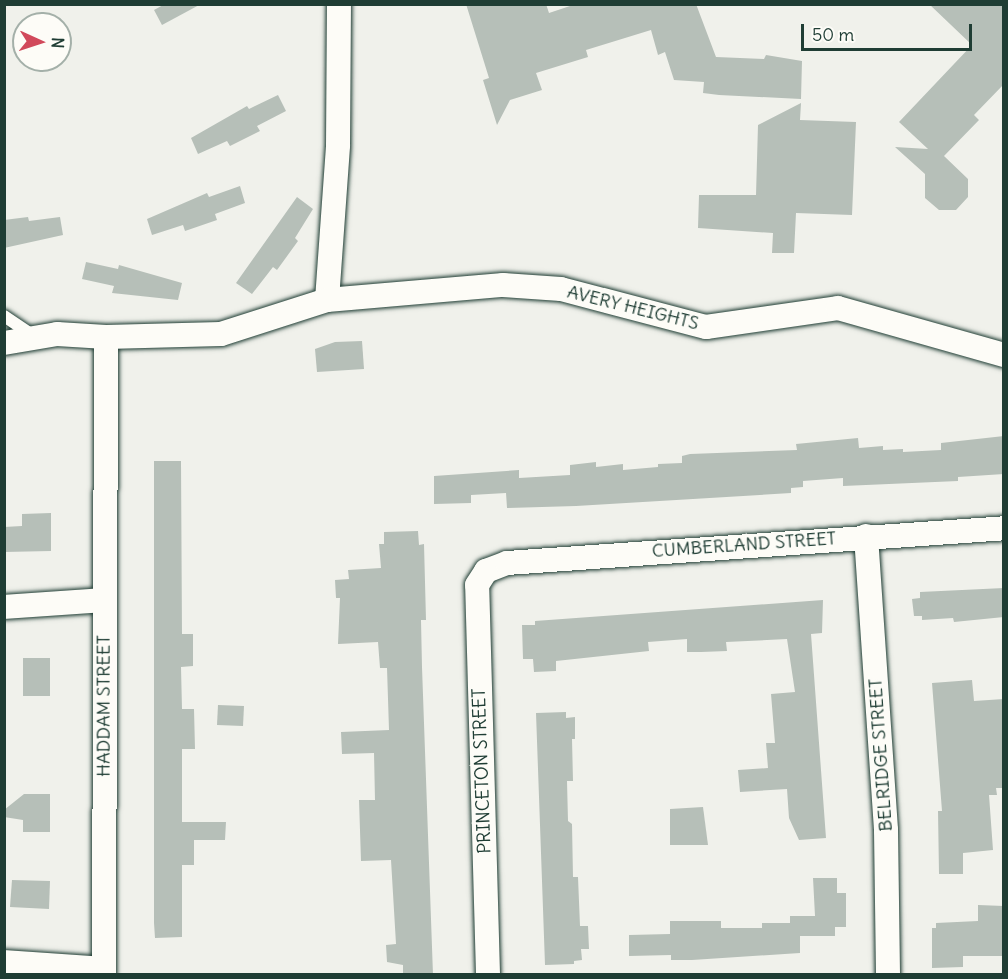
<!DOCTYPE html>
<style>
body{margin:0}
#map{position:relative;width:1008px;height:979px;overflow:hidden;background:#f0f1eb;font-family:Delius,sans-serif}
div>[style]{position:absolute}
.building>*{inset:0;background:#b6bfb8}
.roads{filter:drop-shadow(0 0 2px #1f3d34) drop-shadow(0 0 2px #1f3d34)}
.lane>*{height:12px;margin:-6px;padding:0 6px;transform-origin:6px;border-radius:6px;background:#fdfcf7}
.street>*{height:24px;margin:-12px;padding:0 12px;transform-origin:12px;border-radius:12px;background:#fdfcf7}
span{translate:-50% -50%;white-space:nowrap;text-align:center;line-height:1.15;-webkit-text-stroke:4.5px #fdfcf7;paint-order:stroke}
.street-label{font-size:18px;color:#1f3d34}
.frame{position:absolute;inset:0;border:6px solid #1f3d34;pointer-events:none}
.north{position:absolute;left:12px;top:12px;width:60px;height:60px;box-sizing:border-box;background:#fdfcf7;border:2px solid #a4b0a9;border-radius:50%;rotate:93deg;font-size:16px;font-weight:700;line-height:24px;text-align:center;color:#1f3d34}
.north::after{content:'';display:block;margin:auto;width:21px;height:27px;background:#d1495b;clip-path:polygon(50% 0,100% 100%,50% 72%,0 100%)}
.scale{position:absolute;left:801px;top:24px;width:171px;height:27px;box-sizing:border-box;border:3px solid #1f3d34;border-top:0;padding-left:8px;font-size:18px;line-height:21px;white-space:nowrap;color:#1f3d34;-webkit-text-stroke:4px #fdfcf7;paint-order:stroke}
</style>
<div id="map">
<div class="building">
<i style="clip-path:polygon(165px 4px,201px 4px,162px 25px,154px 10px)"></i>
<i style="clip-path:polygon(466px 4px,546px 4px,549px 13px,576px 4px,696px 4px,716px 57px,764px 59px,766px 55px,802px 61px,801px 99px,719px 95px,703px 93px,704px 82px,674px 80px,665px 52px,658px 55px,651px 30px,586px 50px,588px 57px,536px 73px,542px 90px,510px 100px,497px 125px,483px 80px,489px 78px)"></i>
<i style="clip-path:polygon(929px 4px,1004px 4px,1004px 84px,974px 115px,979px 120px,944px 156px,968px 179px,968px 197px,956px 210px,939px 210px,925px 198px,925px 174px,895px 147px,928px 149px,899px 122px,972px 45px)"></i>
<i style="clip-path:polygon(278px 95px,286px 111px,257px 126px,260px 131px,230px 146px,227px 141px,198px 154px,191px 138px,247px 106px,249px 109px)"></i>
<i style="clip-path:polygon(801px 103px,800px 120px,856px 122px,852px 215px,796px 213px,794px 253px,772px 253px,773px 233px,698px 228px,699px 195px,756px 195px,758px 125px)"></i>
<i style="clip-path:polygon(240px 186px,245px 203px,215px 214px,217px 220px,185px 231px,183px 225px,152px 235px,147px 219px,207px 193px,209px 197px)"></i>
<i style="clip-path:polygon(297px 197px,313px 209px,295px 238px,298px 241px,277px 270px,273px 267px,252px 294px,236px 283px)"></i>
<i style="clip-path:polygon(28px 217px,29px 221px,60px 217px,63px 235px,4px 248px,4px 220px)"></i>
<i style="clip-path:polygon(86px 262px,118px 269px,119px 265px,182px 283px,178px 300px,112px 293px,114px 286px,82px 279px)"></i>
<i style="clip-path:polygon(362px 341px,364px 369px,317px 372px,315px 349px,335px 342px)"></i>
<i style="clip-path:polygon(1004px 436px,1004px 474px,958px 477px,958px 481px,843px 486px,843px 478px,803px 481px,803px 487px,791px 488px,791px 493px,576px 506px,507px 508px,506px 493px,471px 495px,471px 503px,434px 504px,434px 476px,519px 470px,519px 478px,570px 475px,570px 465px,596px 462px,596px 467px,623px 464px,623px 470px,658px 467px,658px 464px,682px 463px,682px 456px,690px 454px,797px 450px,796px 444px,858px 438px,859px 448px,883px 446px,883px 450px,903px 449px,903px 452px,941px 450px,941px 443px)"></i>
<i style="clip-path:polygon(154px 461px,181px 461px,182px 634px,193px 634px,193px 666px,181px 667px,182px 709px,194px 709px,195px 749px,182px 749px,182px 822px,226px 822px,225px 840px,194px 840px,194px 865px,182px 865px,182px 937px,155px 938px,154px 923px)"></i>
<i style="clip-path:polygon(51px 513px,51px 551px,4px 552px,4px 527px,22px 526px,22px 514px)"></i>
<i style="clip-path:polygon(418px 531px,419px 545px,424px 544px,426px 620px,421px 620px,422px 667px,433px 975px,403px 975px,403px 965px,387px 962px,386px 945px,396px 944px,391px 860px,361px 861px,359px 800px,375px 800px,374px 753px,342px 754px,341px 732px,389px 730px,387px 668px,380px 668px,378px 642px,338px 644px,340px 598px,336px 598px,335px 580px,349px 579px,348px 570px,381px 568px,379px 544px,384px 544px,384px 532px)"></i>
<i style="clip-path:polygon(1004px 588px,1004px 617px,954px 622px,953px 618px,922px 620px,922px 616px,914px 616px,912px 599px,920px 598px,920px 592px)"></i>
<i style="clip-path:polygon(823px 600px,822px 633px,811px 634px,826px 838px,799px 840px,789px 818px,787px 789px,740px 792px,738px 770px,768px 768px,766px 743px,775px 743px,771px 694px,795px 692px,787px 639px,726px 642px,727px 651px,701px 652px,687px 652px,687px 639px,648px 642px,649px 651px,556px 661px,556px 671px,534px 672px,533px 659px,523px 659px,522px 625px,535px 625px,535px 621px)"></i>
<i style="clip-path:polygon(23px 658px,50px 658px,50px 696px,23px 696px)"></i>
<i style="clip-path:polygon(972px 680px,974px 701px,1004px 699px,1004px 788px,996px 788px,997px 795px,989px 795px,993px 850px,963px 853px,963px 874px,939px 874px,938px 811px,942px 811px,932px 683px)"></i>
<i style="clip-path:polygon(218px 705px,244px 706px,243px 726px,217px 725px)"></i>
<i style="clip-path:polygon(566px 712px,566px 718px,575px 717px,575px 739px,572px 739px,573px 781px,567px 781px,568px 821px,572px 824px,573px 877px,578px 877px,580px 926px,588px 926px,589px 949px,581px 949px,582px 960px,574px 961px,574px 964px,545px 965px,536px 713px)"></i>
<i style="clip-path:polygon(24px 794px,50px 794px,50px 832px,23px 832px,23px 820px,4px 817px,4px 810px)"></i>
<i style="clip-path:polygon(703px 807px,708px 845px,670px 845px,670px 809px)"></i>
<i style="clip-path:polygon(813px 878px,837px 878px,837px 893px,846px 893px,846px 927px,835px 927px,835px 936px,800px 936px,800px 953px,692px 960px,671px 960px,671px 955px,629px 956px,629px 935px,670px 934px,670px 921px,721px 921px,721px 928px,762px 928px,762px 923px,790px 923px,790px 916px,815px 916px)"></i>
<i style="clip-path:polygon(12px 880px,50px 881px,49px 909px,10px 907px)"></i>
<i style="clip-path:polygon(978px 905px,1004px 906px,1004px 956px,963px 956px,963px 967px,932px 968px,932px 928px,936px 928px,936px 923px,978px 921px)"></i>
</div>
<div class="roads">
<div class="lane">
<i style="left:4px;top:316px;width:34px;rotate:34deg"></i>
</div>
<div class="street">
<i style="left:327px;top:300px;width:155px;rotate:-85.9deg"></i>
<i style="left:338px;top:145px;width:141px;rotate:-89.6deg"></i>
<i style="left:4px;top:343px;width:54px;rotate:-9.6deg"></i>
<i style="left:57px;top:334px;width:49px;rotate:3.5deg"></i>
<i style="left:866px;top:536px;width:295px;rotate:86.1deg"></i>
<i style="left:886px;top:830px;width:144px;rotate:89.2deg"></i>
<i style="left:4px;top:607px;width:100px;rotate:-4deg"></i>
<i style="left:4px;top:962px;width:100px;rotate:4deg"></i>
<i style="left:104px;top:974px;width:637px;rotate:-89.82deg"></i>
<i style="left:106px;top:337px;width:115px;rotate:-1.5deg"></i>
<i style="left:221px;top:334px;width:111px;rotate:-17.8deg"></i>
<i style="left:327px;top:300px;width:177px;rotate:-4.9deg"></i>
<i style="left:503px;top:285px;width:58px;rotate:3.9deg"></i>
<i style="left:561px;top:289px;width:150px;rotate:14.7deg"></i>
<i style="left:706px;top:327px;width:133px;rotate:-8.2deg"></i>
<i style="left:838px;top:308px;width:173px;rotate:15.8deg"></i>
<i style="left:488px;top:974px;width:389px;rotate:-91.6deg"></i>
<i style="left:477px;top:585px;width:17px;rotate:-57deg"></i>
<i style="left:486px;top:571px;width:22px;rotate:-21deg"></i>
<i style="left:507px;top:563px;width:498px;rotate:-4deg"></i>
</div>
</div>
<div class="street-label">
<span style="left:633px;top:308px;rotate:14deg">AVERY HEIGHTS</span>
<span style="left:744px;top:545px;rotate:-4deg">CUMBERLAND STREET</span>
<span style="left:104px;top:706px;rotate:-90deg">HADDAM STREET</span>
<span style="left:881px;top:755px;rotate:-94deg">BELRIDGE STREET</span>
<span style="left:482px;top:771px;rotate:-92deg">PRINCETON STREET</span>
</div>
<div class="frame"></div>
<div class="north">N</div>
<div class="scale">50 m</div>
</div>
